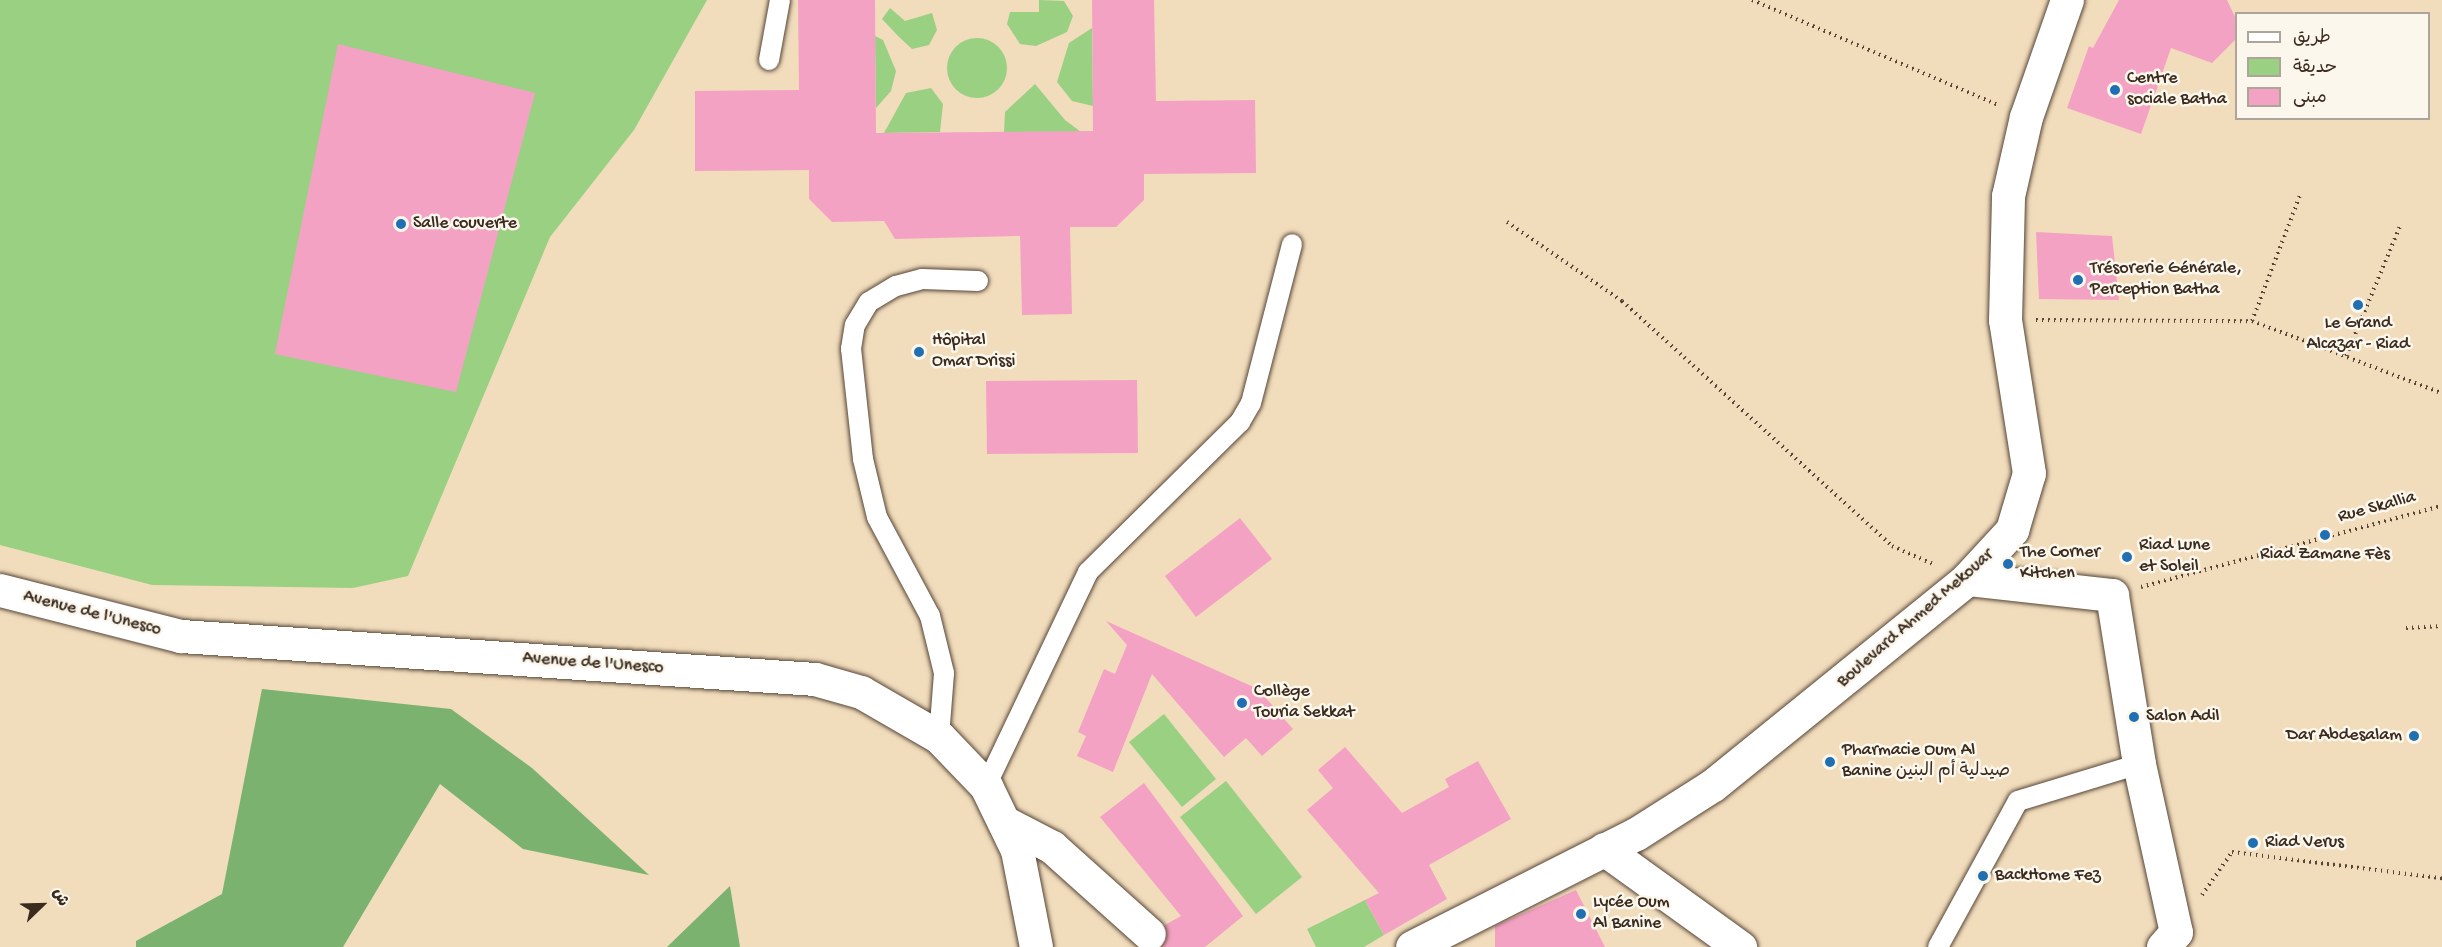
<!DOCTYPE html>
<meta charset="utf-8">
<style>
body{margin:0}
#map{position:relative;width:2442px;height:947px;overflow:hidden;background:#f1dcbc;font-family:"Gochi Hand","Playpen Sans Arabic",sans-serif}
div>[style]{position:absolute}
.green>*{inset:0;background:#9ad082}
.round{border-radius:50%}
.forest>*{inset:0;background:#7bb270}
.building>*{inset:0;background:#f4a2c3}
.path>*{height:4px;margin-top:-2px;transform-origin:0;background:repeating-linear-gradient(90deg,#564536 0 1.5px,transparent 0 6px)}
.roads{filter:drop-shadow(0 0 2px #564536) drop-shadow(0 0 2px #564536)}
.service>*{height:20px;margin:-10px;padding:0 10px;transform-origin:10px;border-radius:10px;background:#fff}
.minor>*{height:33px;margin:-16.5px;padding:0 16.5px;transform-origin:16.5px;border-radius:16.5px;background:#fff}
.secondary>*{height:33px;margin:-16.5px;padding:0 16.5px;transform-origin:16.5px;border-radius:16.5px;background:#fff}
.dots>*{width:16px;height:16px;translate:-50% -50%;box-sizing:border-box;border:3px solid #fbf7ec;border-radius:50%}
span{translate:-50% -50%;white-space:nowrap;text-align:center;line-height:1.15;-webkit-text-stroke:5px #fbf7ec;paint-order:stroke}
.poi-label{font-size:18px;color:#3b2a1e}
.left{translate:0 -50%;text-align:left}
.right{translate:-100% -50%;text-align:right}
.street-label{font-size:18px;color:#3b2a1e}
.legend{position:absolute;left:2235px;top:12px;width:195px;height:108px;box-sizing:border-box;background:#fbf7ec;border:2px solid #aea59a;margin:0;padding:8px 10px;list-style:none;font-size:18px;color:#3b2a1e}
.legend li{display:flex;align-items:center;gap:12px;height:30px}
.legend b{width:30px;border:2px solid #aea59a}
.north{position:absolute;left:12px;top:875px;width:60px;height:60px;-webkit-text-stroke:4px #fbf7ec;paint-order:stroke;rotate:67deg;font-size:16px;font-weight:700;line-height:24px;text-align:center;color:#3b2a1e}
.north::after{content:'';display:block;margin:auto;width:21px;height:27px;background:#3b2a1e;clip-path:polygon(50% 0,100% 100%,50% 72%,0 100%)}
</style>
<div id="map">
<div class="green">
<i style="clip-path:polygon(0 0,707px 0,634px 130px,550px 237px,408px 576px,353px 588px,152px 585px,0 545px)"></i>
<i style="clip-path:polygon(1039px 0,1064px 1px,1073px 16px,1067px 32px,1036px 46px,1020px 44px,1007px 24px,1010px 12px,1039px 12px)"></i>
<i style="clip-path:polygon(890px 8px,905px 21px,932px 13px,937px 30px,929px 45px,912px 49px,898px 36px,882px 19px)"></i>
<i style="clip-path:polygon(1092px 28px,1093px 106px,1072px 101px,1057px 82px,1069px 43px)"></i>
<i style="clip-path:polygon(875px 36px,883px 40px,896px 71px,891px 91px,876px 108px)"></i>
<i class="round" style="left:947px;top:38px;width:60px;height:60px"></i>
<i style="clip-path:polygon(1035px 84px,1065px 120px,1081px 132px,1004px 132px,1005px 112px)"></i>
<i style="clip-path:polygon(931px 88px,943px 104px,940px 132px,884px 133px,906px 93px)"></i>
<i style="clip-path:polygon(1164px 714px,1216px 779px,1182px 807px,1129px 742px)"></i>
<i style="clip-path:polygon(1226px 781px,1302px 877px,1256px 914px,1180px 817px)"></i>
<i style="clip-path:polygon(1365px 900px,1384px 935px,1364px 947px,1316px 947px,1307px 929px)"></i>
</div>
<div class="forest">
<i style="clip-path:polygon(262px 689px,451px 709px,532px 768px,649px 875px,523px 849px,440px 784px,343px 947px,136px 947px,136px 941px,222px 894px)"></i>
<i style="clip-path:polygon(730px 886px,740px 947px,667px 947px)"></i>
</div>
<div class="building">
<i style="clip-path:polygon(798px 0,875px 0,876px 133px,1093px 131px,1092px 0,1154px 0,1156px 101px,1255px 100px,1256px 173px,1144px 174px,1144px 200px,1116px 227px,1070px 227px,1072px 314px,1022px 315px,1020px 236px,895px 239px,884px 221px,832px 222px,809px 199px,809px 170px,695px 171px,695px 91px,799px 90px)"></i>
<i style="clip-path:polygon(2119px 0,2227px 0,2236px 19px,2236px 39px,2212px 63px,2171px 48px,2141px 134px,2067px 108px,2089px 46px,2093px 48px)"></i>
<i style="clip-path:polygon(338px 44px,535px 93px,456px 392px,275px 354px)"></i>
<i style="clip-path:polygon(2036px 232px,2112px 236px,2119px 300px,2039px 299px)"></i>
<i style="clip-path:polygon(1137px 380px,1138px 453px,987px 454px,986px 381px)"></i>
<i style="clip-path:polygon(1240px 518px,1272px 559px,1196px 617px,1165px 576px)"></i>
<i style="clip-path:polygon(1106px 621px,1258px 689px,1293px 729px,1262px 756px,1246px 738px,1224px 757px,1152px 674px,1113px 772px,1077px 756px,1086px 736px,1078px 732px,1104px 669px,1115px 674px,1127px 645px)"></i>
<i style="clip-path:polygon(1345px 747px,1402px 813px,1449px 787px,1445px 779px,1478px 761px,1511px 819px,1429px 865px,1447px 899px,1384px 935px,1365px 900px,1379px 893px,1307px 810px,1333px 788px,1318px 770px)"></i>
<i style="clip-path:polygon(1144px 783px,1243px 916px,1205px 947px,1162px 947px,1165px 925px,1181px 916px,1100px 817px)"></i>
<i style="clip-path:polygon(1576px 890px,1605px 947px,1495px 947px,1495px 926px)"></i>
</div>
<div class="path">
<i style="left:1752px;top:0;width:267px;rotate:23.1deg"></i>
<i style="left:1507px;top:222px;width:140px;rotate:34.5deg"></i>
<i style="left:1622px;top:301px;width:365px;rotate:42.2deg"></i>
<i style="left:1892px;top:546px;width:45px;rotate:23.7deg"></i>
<i style="left:2036px;top:320px;width:216px;rotate:0.3deg"></i>
<i style="left:2252px;top:321px;width:203px;rotate:20.8deg"></i>
<i style="left:2252px;top:321px;width:135px;rotate:-69.1deg"></i>
<i style="left:2346px;top:356px;width:141px;rotate:-67.4deg"></i>
<i style="left:2141px;top:587px;width:312px;rotate:-15.1deg"></i>
<i style="left:2406px;top:628px;width:36px;rotate:-3deg"></i>
<i style="left:2202px;top:895px;width:52px;rotate:-55.1deg"></i>
<i style="left:2232px;top:852px;width:212px;rotate:7.1deg"></i>
</div>
<div class="roads">
<div class="service">
<i style="left:769px;top:60px;width:61px;rotate:-79.6deg"></i>
<i style="left:939px;top:737px;width:64px;rotate:-85.5deg"></i>
<i style="left:944px;top:673px;width:59px;rotate:-103.8deg"></i>
<i style="left:930px;top:616px;width:112px;rotate:-118.2deg"></i>
<i style="left:877px;top:517px;width:60px;rotate:-103.6deg"></i>
<i style="left:863px;top:459px;width:111px;rotate:-96.2deg"></i>
<i style="left:851px;top:349px;width:24px;rotate:-81deg"></i>
<i style="left:855px;top:325px;width:27px;rotate:-59deg"></i>
<i style="left:869px;top:302px;width:31px;rotate:-31deg"></i>
<i style="left:896px;top:286px;width:27px;rotate:-15deg"></i>
<i style="left:922px;top:279px;width:56px;rotate:2deg"></i>
<i style="left:986px;top:786px;width:237px;rotate:-64.5deg"></i>
<i style="left:1088px;top:572px;width:214px;rotate:-44.6deg"></i>
<i style="left:1240px;top:422px;width:22px;rotate:-60deg"></i>
<i style="left:1251px;top:403px;width:164px;rotate:-75.5deg"></i>
<i style="left:1938px;top:947px;width:166px;rotate:-61.3deg"></i>
<i style="left:2018px;top:801px;width:127px;rotate:-17deg"></i>
</div>
<div class="minor">
<i style="left:1967px;top:579px;width:146px;rotate:6.3deg"></i>
<i style="left:2112px;top:595px;width:171px;rotate:80.9deg"></i>
<i style="left:2139px;top:764px;width:172px;rotate:77.6deg"></i>
<i style="left:2176px;top:932px;width:20px;rotate:131deg"></i>
<i style="left:1008px;top:824px;width:50px;rotate:27.6deg"></i>
<i style="left:1052px;top:847px;width:130px;rotate:41.9deg"></i>
<i style="left:1604px;top:849px;width:168px;rotate:35.8deg"></i>
<i style="left:1412px;top:947px;width:251px;rotate:-26.8deg"></i>
<i style="left:1636px;top:834px;width:91px;rotate:-32.5deg"></i>
<i style="left:1713px;top:785px;width:327px;rotate:-39deg"></i>
<i style="left:1967px;top:579px;width:67px;rotate:-47.4deg"></i>
<i style="left:2012px;top:530px;width:59px;rotate:-73.4deg"></i>
<i style="left:2029px;top:473px;width:155px;rotate:-98.9deg"></i>
<i style="left:2005px;top:320px;width:124px;rotate:-88.6deg"></i>
<i style="left:2008px;top:196px;width:81px;rotate:-77.2deg"></i>
<i style="left:2026px;top:117px;width:124px;rotate:-70.7deg"></i>
</div>
<div class="secondary">
<i style="left:0;top:590px;width:187px;rotate:14.3deg"></i>
<i style="left:181px;top:636px;width:635px;rotate:3.88deg"></i>
<i style="left:815px;top:679px;width:48px;rotate:15.8deg"></i>
<i style="left:861px;top:692px;width:90px;rotate:30deg"></i>
<i style="left:939px;top:737px;width:68px;rotate:46.2deg"></i>
<i style="left:986px;top:786px;width:71px;rotate:64.2deg"></i>
<i style="left:1017px;top:850px;width:99px;rotate:78.9deg"></i>
</div>
</div>
<div class="dots">
<i style="left:2115px;top:90px;background:#1f6fb2"></i>
<i style="left:401px;top:224px;background:#1f6fb2"></i>
<i style="left:2078px;top:280px;background:#1f6fb2"></i>
<i style="left:2358px;top:305px;background:#1f6fb2"></i>
<i style="left:919px;top:352px;background:#1f6fb2"></i>
<i style="left:2325px;top:535px;background:#1f6fb2"></i>
<i style="left:2127px;top:557px;background:#1f6fb2"></i>
<i style="left:2008px;top:564px;background:#1f6fb2"></i>
<i style="left:1242px;top:703px;background:#1f6fb2"></i>
<i style="left:2134px;top:717px;background:#1f6fb2"></i>
<i style="left:2414px;top:736px;background:#1f6fb2"></i>
<i style="left:1830px;top:762px;background:#1f6fb2"></i>
<i style="left:2253px;top:843px;background:#1f6fb2"></i>
<i style="left:1983px;top:876px;background:#1f6fb2"></i>
<i style="left:1581px;top:914px;background:#1f6fb2"></i>
</div>
<div class="poi-label">
<span class="left" style="left:2127px;top:90px">Centre<br>sociale Batha</span>
<span class="left" style="left:413px;top:224px">Salle couverte</span>
<span class="left" style="left:2090px;top:280px">Trésorerie Générale,<br>Perception Batha</span>
<span style="left:2358px;top:335px">Le Grand<br>Alcazar - Riad</span>
<span class="left" style="left:932px;top:352px">Hôpital<br>Omar Drissi</span>
<span class="left" style="left:2139px;top:557px">Riad Lune<br>et Soleil</span>
<span class="left" style="left:2020px;top:564px">The Corner<br>Kitchen</span>
<span style="left:2325px;top:555px">Riad Zamane Fès</span>
<span class="left" style="left:1254px;top:703px">Collège<br>Touria Sekkat</span>
<span class="left" style="left:2146px;top:717px">Salon Adil</span>
<span class="right" style="left:2402px;top:736px">Dar Abdesalam</span>
<span class="left" style="left:1842px;top:762px">Pharmacie Oum Al<br>Banine صيدلية أم البنين</span>
<span class="left" style="left:2265px;top:843px">Riad Verus</span>
<span class="left" style="left:1995px;top:876px">BackHome Fez</span>
<span class="left" style="left:1593px;top:914px">Lycée Oum<br>Al Banine</span>
</div>
<div class="street-label">
<span style="left:2377px;top:508px;rotate:-15deg">Rue Skallia</span>
<span style="left:92px;top:614px;rotate:14deg">Avenue de l'Unesco</span>
<span style="left:1916px;top:619px;rotate:-41deg">Boulevard Ahmed Mekouar</span>
<span style="left:593px;top:664px;rotate:4deg">Avenue de l'Unesco</span>
</div>
<ul class="legend">
<li><b style="height:8px;background:#fff"></b>طريق</li>
<li><b style="height:16px;background:#9ad082"></b>حديقة</li>
<li><b style="height:16px;background:#f4a2c3"></b>مبنى</li>
</ul>
<div class="north">ش</div>
</div>
